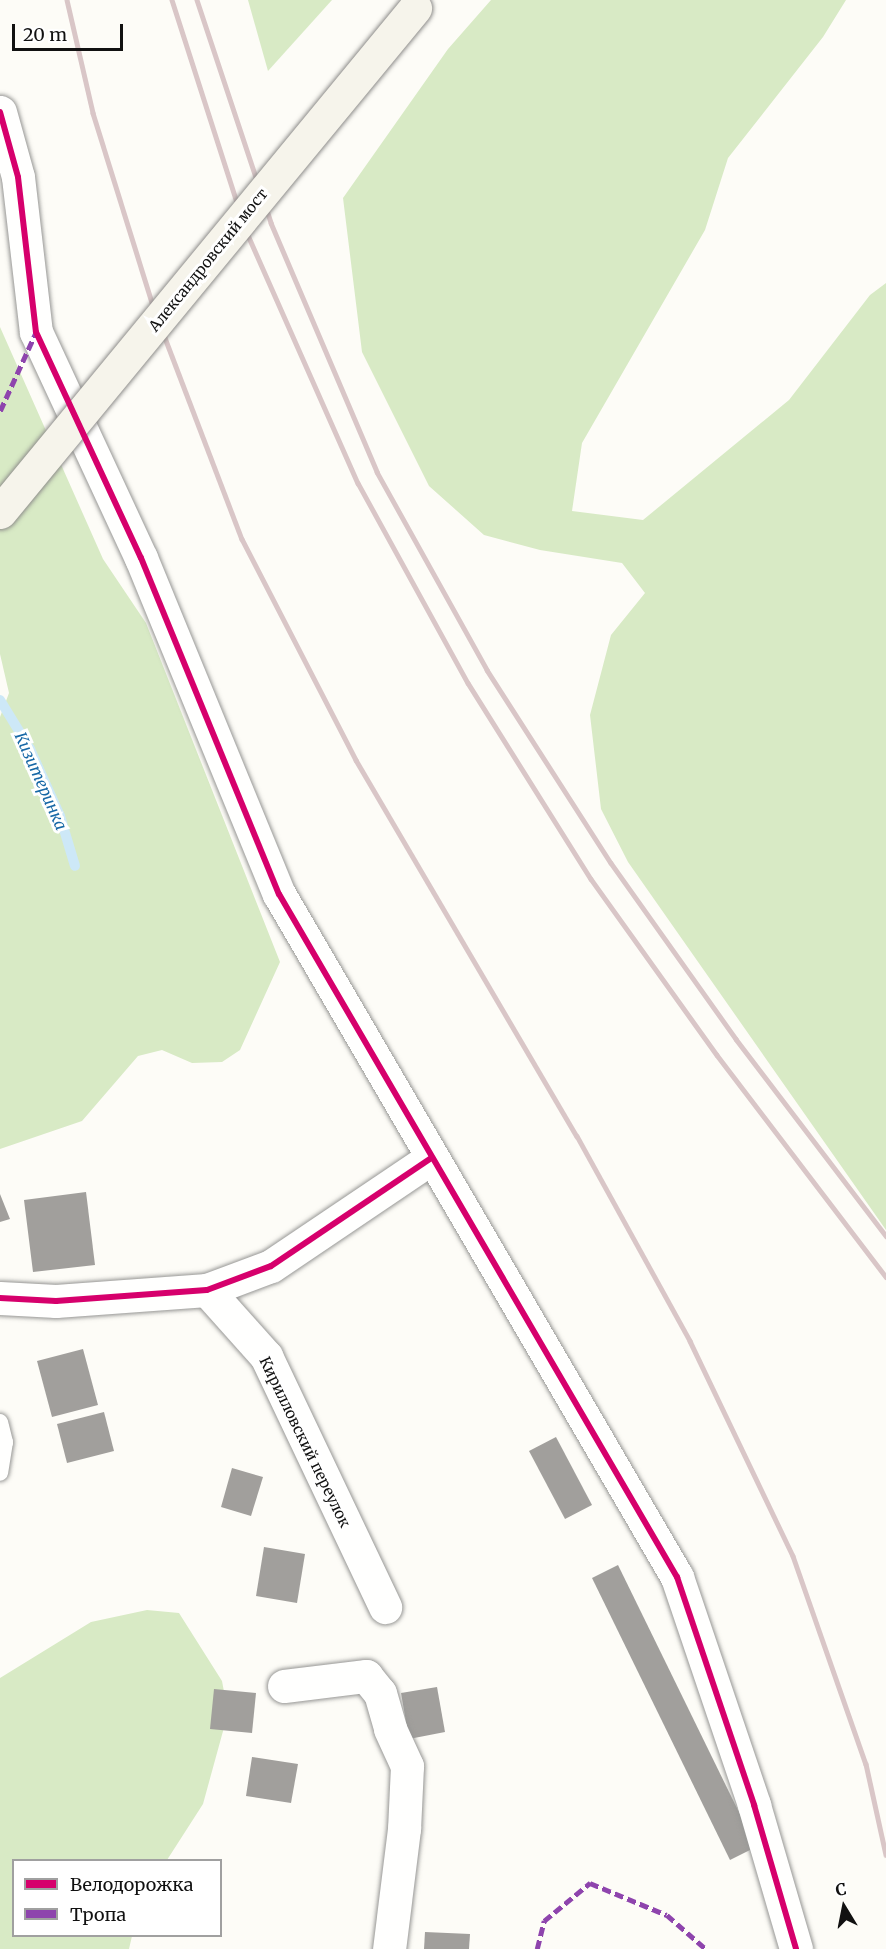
<!DOCTYPE html>
<meta charset="utf-8">
<style>
body{margin:0}
#map{position:relative;width:886px;height:1949px;overflow:hidden;background:#fdfcf7;font-family:Merriweather,serif}
div>[style]{position:absolute}
.forest>*{inset:0;background:#d8eac5}
.stream>*{height:10px;margin:-5px;padding:0 5px;transform-origin:5px;border-radius:5px;background:#cde8f7}
.building>*{inset:0;background:#a19f9c}
.roads{filter:drop-shadow(0 0 2px #979795) drop-shadow(0 0 2px #979795)}
.lane>*{height:16px;margin:-8px;padding:0 8px;transform-origin:8px;border-radius:8px;background:#fffffe}
.street>*{height:33px;margin:-16.5px;padding:0 16.5px;transform-origin:16.5px;border-radius:16.5px;background:#fffffe}
.rail>*{height:4.5px;margin:-2.25px;padding:0 2.25px;transform-origin:2.25px;border-radius:2.25px;background:#d9c6c7}
.bridges{filter:drop-shadow(0 0 2px #8e8d8b) drop-shadow(0 0 2px #8e8d8b)}
.secondary-bridge>*{height:33px;margin:-16.5px;padding:0 16.5px;transform-origin:16.5px;border-radius:16.5px;background:#f6f4eb}
.quiet>*{height:4.5px;margin-top:-2.25px;transform-origin:0;background:repeating-linear-gradient(90deg,#8e44ad 0 9px,transparent 0 13.5px)}
.cycleway>*{height:6px;margin:-3px;padding:0 3px;transform-origin:3px;border-radius:3px;background:#d6006c}
span{translate:-50% -50%;white-space:nowrap;text-align:center;line-height:1.15;-webkit-text-stroke:6px #fff;paint-order:stroke}
.street-label{font-size:15px;color:#111}
.water-label{font-size:16px;color:#1768a6;font-style:italic}
.legend{position:absolute;left:12px;top:1859px;width:210px;height:78px;box-sizing:border-box;background:#fff;border:2px solid #a0a0a0;margin:0;padding:8px 10px;list-style:none;font-size:18px;color:#111}
.legend li{display:flex;align-items:center;gap:12px;height:30px}
.legend b{width:30px;border:2px solid #a0a0a0}
.north{position:absolute;left:814px;top:1877px;width:60px;height:60px;-webkit-text-stroke:4px #fff;paint-order:stroke;rotate:350deg;font-size:16px;font-weight:700;line-height:24px;text-align:center;color:#111}
.north::after{content:'';display:block;margin:auto;width:21px;height:27px;background:#111;clip-path:polygon(50% 0,100% 100%,50% 72%,0 100%)}
.scale{position:absolute;left:12px;top:24px;width:111px;height:27px;box-sizing:border-box;border:3px solid #111;border-top:0;padding-left:8px;font-size:18px;line-height:21px;white-space:nowrap;color:#111;-webkit-text-stroke:4px #fff;paint-order:stroke}
</style>
<div id="map">
<div class="forest">
<i style="clip-path:polygon(248px 0,332px 0,268px 71px)"></i>
<i style="clip-path:polygon(491px 0,846px 0,823px 37px,728px 158px,705px 230px,582px 443px,572px 511px,643px 520px,789px 400px,870px 295px,886px 283px,886px 1230px,628px 862px,601px 809px,590px 715px,611px 635px,645px 593px,622px 563px,540px 550px,484px 535px,429px 486px,362px 352px,343px 198px,448px 49px)"></i>
<i style="clip-path:polygon(0 327px,103px 559px,146px 623px,280px 962px,240px 1050px,222px 1062px,192px 1063px,162px 1050px,138px 1056px,82px 1121px,0 1149px,0 717px,9px 693px,0 654px)"></i>
<i style="clip-path:polygon(147px 1610px,179px 1613px,222px 1681px,228px 1713px,203px 1804px,167px 1860px,14px 1860px,14px 1936px,132px 1936px,129px 1949px,0 1949px,0 1678px,91px 1622px)"></i>
</div>
<div class="stream">
<i style="left:0;top:700px;width:57px;rotate:58.5deg"></i>
<i style="left:30px;top:749px;width:73px;rotate:65.9deg"></i>
<i style="left:60px;top:816px;width:52px;rotate:73.3deg"></i>
</div>
<div class="building">
<i style="clip-path:polygon(86px 1192px,95px 1265px,33px 1272px,24px 1200px)"></i>
<i style="clip-path:polygon(0 1194px,10px 1219px,0 1222px)"></i>
<i style="clip-path:polygon(83px 1349px,98px 1405px,52px 1417px,37px 1361px)"></i>
<i style="clip-path:polygon(104px 1412px,114px 1451px,67px 1463px,57px 1424px)"></i>
<i style="clip-path:polygon(556px 1437px,592px 1505px,565px 1519px,529px 1451px)"></i>
<i style="clip-path:polygon(232px 1468px,263px 1477px,251px 1516px,221px 1507px)"></i>
<i style="clip-path:polygon(264px 1547px,305px 1554px,297px 1603px,256px 1596px)"></i>
<i style="clip-path:polygon(618px 1565px,756px 1847px,730px 1860px,592px 1578px)"></i>
<i style="clip-path:polygon(437px 1687px,445px 1732px,409px 1739px,401px 1693px)"></i>
<i style="clip-path:polygon(214px 1689px,256px 1693px,252px 1733px,210px 1729px)"></i>
<i style="clip-path:polygon(252px 1757px,298px 1764px,291px 1803px,246px 1796px)"></i>
<i style="clip-path:polygon(425px 1932px,470px 1934px,469px 1949px,424px 1949px)"></i>
</div>
<div class="roads">
<div class="lane">
<i style="left:0;top:1422px;width:21px;rotate:76deg"></i>
<i style="left:5px;top:1442px;width:31px;rotate:99deg"></i>
</div>
<div class="street">
<i style="left:0;top:112px;width:67px;rotate:74.5deg"></i>
<i style="left:18px;top:177px;width:156px;rotate:83.4deg"></i>
<i style="left:36px;top:332px;width:249px;rotate:65.1deg"></i>
<i style="left:141px;top:558px;width:363px;rotate:67.7deg"></i>
<i style="left:279px;top:894px;width:791px;rotate:59.77deg"></i>
<i style="left:677px;top:1577px;width:241px;rotate:71.3deg"></i>
<i style="left:754px;top:1805px;width:150px;rotate:73.7deg"></i>
<i style="left:207px;top:1290px;width:89px;rotate:48.2deg"></i>
<i style="left:266px;top:1356px;width:278px;rotate:64.6deg"></i>
<i style="left:0;top:1298px;width:56px;rotate:3.1deg"></i>
<i style="left:56px;top:1301px;width:151px;rotate:-4.2deg"></i>
<i style="left:207px;top:1290px;width:68px;rotate:-20.6deg"></i>
<i style="left:271px;top:1266px;width:193px;rotate:-34deg"></i>
<i style="left:284px;top:1686px;width:83px;rotate:-7deg"></i>
<i style="left:366px;top:1676px;width:22px;rotate:51deg"></i>
<i style="left:380px;top:1693px;width:37px;rotate:74deg"></i>
<i style="left:390px;top:1729px;width:41px;rotate:65.3deg"></i>
<i style="left:407px;top:1766px;width:63px;rotate:92.7deg"></i>
<i style="left:404px;top:1829px;width:121px;rotate:97.1deg"></i>
</div>
</div>
<div class="rail">
<i style="left:67px;top:0;width:116px;rotate:77deg"></i>
<i style="left:93px;top:113px;width:205px;rotate:72.7deg"></i>
<i style="left:154px;top:309px;width:246px;rotate:69.1deg"></i>
<i style="left:242px;top:539px;width:249px;rotate:62.7deg"></i>
<i style="left:356px;top:760px;width:436px;rotate:59.6deg"></i>
<i style="left:577px;top:1136px;width:234px;rotate:61.1deg"></i>
<i style="left:690px;top:1341px;width:238px;rotate:64.4deg"></i>
<i style="left:793px;top:1556px;width:220px;rotate:70.7deg"></i>
<i style="left:866px;top:1764px;width:93px;rotate:77.6deg"></i>
<i style="left:172px;top:0;width:245px;rotate:72.2deg"></i>
<i style="left:247px;top:233px;width:274px;rotate:66.1deg"></i>
<i style="left:358px;top:483px;width:228px;rotate:61.2deg"></i>
<i style="left:468px;top:683px;width:231px;rotate:57.9deg"></i>
<i style="left:591px;top:879px;width:216px;rotate:54.4deg"></i>
<i style="left:717px;top:1055px;width:279px;rotate:52.7deg"></i>
<i style="left:197px;top:0;width:235px;rotate:71.6deg"></i>
<i style="left:271px;top:223px;width:271px;rotate:66.9deg"></i>
<i style="left:377px;top:472px;width:227px;rotate:60.9deg"></i>
<i style="left:487px;top:670px;width:229px;rotate:57.3deg"></i>
<i style="left:611px;top:863px;width:216px;rotate:54.6deg"></i>
<i style="left:736px;top:1039px;width:248px;rotate:52.7deg"></i>
</div>
<div class="bridges">
<div class="secondary-bridge">
<i style="left:0;top:512px;width:653px;rotate:-50.53deg"></i>
</div>
</div>
<div class="quiet">
<i style="left:0;top:411px;width:87px;rotate:-65.5deg"></i>
<i style="left:537px;top:1949px;width:29px;rotate:-76deg"></i>
<i style="left:544px;top:1921px;width:60px;rotate:-39.6deg"></i>
<i style="left:590px;top:1883px;width:83px;rotate:22.6deg"></i>
<i style="left:667px;top:1915px;width:52px;rotate:41.1deg"></i>
</div>
<div class="cycleway">
<i style="left:0;top:112px;width:67px;rotate:74.5deg"></i>
<i style="left:18px;top:177px;width:156px;rotate:83.4deg"></i>
<i style="left:36px;top:332px;width:249px;rotate:65.1deg"></i>
<i style="left:141px;top:558px;width:363px;rotate:67.7deg"></i>
<i style="left:279px;top:894px;width:791px;rotate:59.77deg"></i>
<i style="left:677px;top:1577px;width:241px;rotate:71.3deg"></i>
<i style="left:754px;top:1805px;width:150px;rotate:73.7deg"></i>
<i style="left:0;top:1298px;width:56px;rotate:3.1deg"></i>
<i style="left:56px;top:1301px;width:151px;rotate:-4.2deg"></i>
<i style="left:207px;top:1290px;width:68px;rotate:-20.6deg"></i>
<i style="left:271px;top:1266px;width:193px;rotate:-34deg"></i>
</div>
<div class="street-label">
<span style="left:208px;top:260px;rotate:-51deg">Александровский мост</span>
<span style="left:305px;top:1442px;rotate:64deg">Кирилловский переулок</span>
</div>
<div class="water-label">
<span style="left:41px;top:781px;rotate:66deg">Кизитеринка</span>
</div>
<ul class="legend">
<li><b style="height:8px;background:#d6006c"></b>Велодорожка</li>
<li><b style="height:8px;background:#8e44ad"></b>Тропа</li>
</ul>
<div class="north">С</div>
<div class="scale">20 m</div>
</div>
